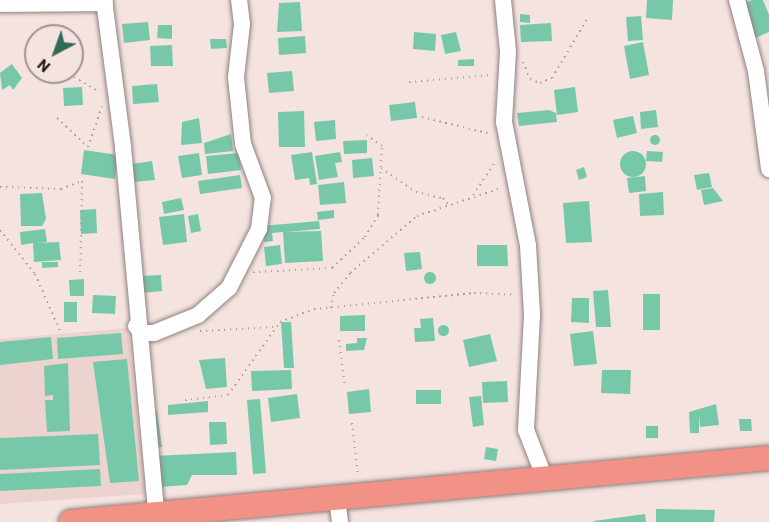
<!DOCTYPE html>
<style>
body{margin:0}
#map{position:relative;width:769px;height:522px;overflow:hidden;background:#f5e3e0;font-family:Barlow,sans-serif}
div>[style]{position:absolute}
.built>*{inset:0;background:#edd3cf}
.building>*{inset:0;background:#77c8a9}
.round{border-radius:50%}
.path>*{height:2px;margin-top:-1px;transform-origin:0;background:repeating-linear-gradient(90deg,#ad9e9c 0 1.5px,transparent 0 6px)}
.roads{filter:drop-shadow(0 0 2px #90807e) drop-shadow(0 0 2px #90807e)}
.minor>*{height:16px;margin:-8px;padding:0 8px;transform-origin:8px;border-radius:8px;background:#fff}
.highway>*{height:24px;margin:-12px;padding:0 12px;transform-origin:12px;border-radius:12px;background:#f29186}
span{translate:-50% -50%;white-space:nowrap;text-align:center;line-height:1.15;-webkit-text-stroke:6px #f5e3e0;paint-order:stroke}
.north{position:absolute;left:24px;top:24px;width:60px;height:60px;box-sizing:border-box;background:#f5e3e0;border:2px solid #a09391;border-radius:50%;rotate:221deg;font-size:16px;font-weight:700;line-height:24px;text-align:center;color:#211a1a}
.north::after{content:'';display:block;margin:auto;width:21px;height:27px;background:#2f6b56;clip-path:polygon(50% 0,100% 100%,50% 72%,0 100%)}
</style>
<div id="map">
<div class="built">
<i style="clip-path:polygon(128px 328px,145px 494px,0 504px,0 339px)"></i>
</div>
<div class="building">
<i style="clip-path:polygon(647px 0,673px 0,672px 20px,646px 18px)"></i>
<i style="clip-path:polygon(752px 0,763px 0,769px 15px,769px 32px,755px 38px,740px 5px)"></i>
<i style="clip-path:polygon(300px 2px,302px 31px,277px 32px,279px 3px)"></i>
<i style="clip-path:polygon(520px 14px,530px 15px,530px 23px,520px 22px)"></i>
<i style="clip-path:polygon(641px 16px,643px 40px,628px 41px,626px 17px)"></i>
<i style="clip-path:polygon(148px 22px,150px 40px,124px 43px,122px 24px)"></i>
<i style="clip-path:polygon(551px 23px,552px 41px,521px 42px,520px 25px)"></i>
<i style="clip-path:polygon(158px 25px,172px 25px,172px 39px,157px 38px)"></i>
<i style="clip-path:polygon(414px 32px,436px 34px,435px 51px,413px 49px)"></i>
<i style="clip-path:polygon(456px 32px,461px 51px,445px 54px,441px 35px)"></i>
<i style="clip-path:polygon(305px 36px,306px 53px,279px 55px,278px 38px)"></i>
<i style="clip-path:polygon(210px 39px,226px 39px,227px 48px,211px 49px)"></i>
<i style="clip-path:polygon(643px 42px,649px 75px,630px 79px,624px 46px)"></i>
<i style="clip-path:polygon(172px 45px,173px 66px,151px 66px,150px 46px)"></i>
<i style="clip-path:polygon(474px 59px,474px 66px,458px 66px,458px 60px)"></i>
<i style="clip-path:polygon(12px 64px,22px 78px,13px 90px,10px 85px,2px 90px,0 73px)"></i>
<i style="clip-path:polygon(292px 71px,294px 91px,269px 93px,267px 73px)"></i>
<i style="clip-path:polygon(157px 84px,159px 102px,133px 104px,132px 86px)"></i>
<i style="clip-path:polygon(82px 87px,83px 105px,64px 106px,63px 88px)"></i>
<i style="clip-path:polygon(575px 87px,578px 112px,557px 115px,554px 90px)"></i>
<i style="clip-path:polygon(415px 102px,417px 118px,391px 121px,389px 105px)"></i>
<i style="clip-path:polygon(549px 110px,556px 113px,557px 122px,519px 126px,517px 113px)"></i>
<i style="clip-path:polygon(656px 110px,658px 127px,641px 129px,640px 112px)"></i>
<i style="clip-path:polygon(304px 111px,305px 147px,279px 147px,278px 112px)"></i>
<i style="clip-path:polygon(633px 116px,637px 133px,617px 138px,613px 120px)"></i>
<i style="clip-path:polygon(199px 118px,202px 143px,181px 145px,182px 122px)"></i>
<i style="clip-path:polygon(335px 120px,336px 139px,316px 141px,314px 122px)"></i>
<i style="clip-path:polygon(231px 134px,233px 151px,205px 154px,204px 143px)"></i>
<i class="round" style="left:650px;top:135px;width:10px;height:10px"></i>
<i style="clip-path:polygon(367px 140px,367px 153px,344px 154px,343px 141px)"></i>
<i style="clip-path:polygon(84px 150px,118px 155px,115px 179px,81px 174px)"></i>
<i class="round" style="left:620px;top:151px;width:26px;height:26px"></i>
<i style="clip-path:polygon(647px 151px,663px 152px,662px 162px,646px 161px)"></i>
<i style="clip-path:polygon(312px 152px,317px 184px,310px 185px,309px 178px,295px 180px,291px 155px)"></i>
<i style="clip-path:polygon(340px 152px,342px 162px,335px 163px,338px 177px,319px 180px,315px 156px)"></i>
<i style="clip-path:polygon(199px 153px,202px 175px,182px 178px,178px 156px)"></i>
<i style="clip-path:polygon(239px 153px,241px 170px,208px 174px,206px 156px)"></i>
<i style="clip-path:polygon(372px 158px,374px 176px,353px 178px,352px 160px)"></i>
<i style="clip-path:polygon(152px 161px,155px 180px,134px 182px,132px 164px)"></i>
<i style="clip-path:polygon(584px 167px,587px 177px,579px 180px,576px 170px)"></i>
<i style="clip-path:polygon(709px 173px,712px 187px,697px 190px,694px 175px)"></i>
<i style="clip-path:polygon(240px 175px,242px 188px,200px 194px,198px 181px)"></i>
<i style="clip-path:polygon(645px 176px,646px 191px,629px 193px,627px 178px)"></i>
<i style="clip-path:polygon(344px 182px,346px 203px,320px 205px,318px 185px)"></i>
<i style="clip-path:polygon(713px 188px,723px 201px,704px 205px,701px 190px)"></i>
<i style="clip-path:polygon(663px 192px,664px 215px,640px 216px,639px 194px)"></i>
<i style="clip-path:polygon(42px 193px,46px 219px,42px 226px,21px 226px,20px 194px)"></i>
<i style="clip-path:polygon(181px 198px,184px 210px,164px 214px,162px 202px)"></i>
<i style="clip-path:polygon(589px 201px,592px 242px,566px 243px,563px 203px)"></i>
<i style="clip-path:polygon(96px 209px,97px 233px,81px 234px,80px 210px)"></i>
<i style="clip-path:polygon(334px 210px,334px 218px,318px 220px,317px 212px)"></i>
<i style="clip-path:polygon(184px 214px,187px 242px,163px 245px,159px 217px)"></i>
<i style="clip-path:polygon(198px 214px,201px 231px,191px 233px,188px 216px)"></i>
<i style="clip-path:polygon(319px 221px,320px 229px,286px 232px,321px 231px,323px 261px,285px 263px,283px 232px,272px 233px,273px 241px,264px 242px,261px 226px)"></i>
<i style="clip-path:polygon(45px 229px,47px 242px,36px 243px,59px 242px,61px 260px,34px 262px,33px 243px,21px 245px,20px 232px)"></i>
<i style="clip-path:polygon(280px 245px,282px 264px,266px 266px,264px 247px)"></i>
<i style="clip-path:polygon(477px 245px,507px 245px,508px 266px,477px 266px)"></i>
<i style="clip-path:polygon(420px 252px,422px 269px,406px 271px,404px 253px)"></i>
<i style="clip-path:polygon(42px 262px,58px 262px,58px 267px,42px 268px)"></i>
<i class="round" style="left:424px;top:272px;width:12px;height:12px"></i>
<i style="clip-path:polygon(161px 275px,162px 291px,141px 293px,139px 276px)"></i>
<i style="clip-path:polygon(84px 279px,84px 296px,70px 296px,69px 280px)"></i>
<i style="clip-path:polygon(608px 290px,611px 327px,596px 327px,593px 291px)"></i>
<i style="clip-path:polygon(643px 294px,660px 294px,660px 330px,643px 330px)"></i>
<i style="clip-path:polygon(93px 295px,116px 296px,115px 314px,92px 313px)"></i>
<i style="clip-path:polygon(572px 298px,589px 298px,589px 323px,571px 322px)"></i>
<i style="clip-path:polygon(64px 302px,77px 302px,77px 322px,64px 322px)"></i>
<i style="clip-path:polygon(365px 315px,365px 331px,340px 331px,340px 316px)"></i>
<i style="clip-path:polygon(433px 318px,435px 341px,415px 342px,414px 328px,421px 328px,420px 319px)"></i>
<i style="clip-path:polygon(281px 322px,291px 322px,294px 368px,284px 368px)"></i>
<i class="round" style="left:437.5px;top:324.5px;width:11px;height:11px"></i>
<i style="clip-path:polygon(593px 331px,597px 364px,574px 366px,570px 334px)"></i>
<i style="clip-path:polygon(121px 333px,123px 354px,58px 359px,57px 338px)"></i>
<i style="clip-path:polygon(490px 334px,497px 361px,469px 367px,463px 340px)"></i>
<i style="clip-path:polygon(51px 337px,53px 359px,0 365px,0 342px)"></i>
<i style="clip-path:polygon(357px 338px,367px 338px,364px 350px,346px 351px,346px 344px,357px 343px)"></i>
<i style="clip-path:polygon(225px 358px,227px 387px,206px 389px,199px 360px)"></i>
<i style="clip-path:polygon(127px 359px,139px 481px,110px 483px,93px 362px)"></i>
<i style="clip-path:polygon(68px 363px,70px 431px,47px 432px,45px 400px,53px 400px,53px 395px,45px 396px,44px 366px)"></i>
<i style="clip-path:polygon(291px 370px,292px 389px,252px 391px,251px 371px)"></i>
<i style="clip-path:polygon(602px 370px,631px 370px,630px 394px,601px 393px)"></i>
<i style="clip-path:polygon(507px 381px,508px 402px,483px 403px,482px 382px)"></i>
<i style="clip-path:polygon(369px 389px,371px 412px,349px 414px,347px 392px)"></i>
<i style="clip-path:polygon(416px 390px,441px 390px,441px 404px,416px 404px)"></i>
<i style="clip-path:polygon(297px 394px,300px 418px,271px 422px,268px 398px)"></i>
<i style="clip-path:polygon(481px 396px,484px 425px,473px 427px,469px 397px)"></i>
<i style="clip-path:polygon(260px 399px,266px 473px,253px 474px,247px 400px)"></i>
<i style="clip-path:polygon(208px 401px,208px 412px,168px 415px,168px 405px)"></i>
<i style="clip-path:polygon(716px 404px,719px 425px,700px 427px,699px 415px,699px 433px,690px 433px,689px 412px)"></i>
<i style="clip-path:polygon(157px 411px,162px 447px,153px 448px,149px 412px)"></i>
<i style="clip-path:polygon(739px 419px,751px 419px,752px 431px,740px 431px)"></i>
<i style="clip-path:polygon(209px 422px,226px 422px,227px 444px,210px 445px)"></i>
<i style="clip-path:polygon(646px 426px,658px 426px,658px 438px,646px 438px)"></i>
<i style="clip-path:polygon(98px 434px,100px 465px,0 470px,0 438px)"></i>
<i style="clip-path:polygon(486px 447px,498px 449px,496px 461px,484px 459px)"></i>
<i style="clip-path:polygon(236px 452px,237px 475px,192px 475px,187px 485px,160px 487px,153px 456px)"></i>
<i style="clip-path:polygon(100px 469px,101px 486px,0 491px,0 474px)"></i>
<i style="clip-path:polygon(656px 509px,715px 510px,714px 522px,656px 522px)"></i>
<i style="clip-path:polygon(645px 514px,646px 522px,594px 522px,594px 521px)"></i>
</div>
<div class="path">
<i style="left:523px;top:62px;width:18px;rotate:68deg"></i>
<i style="left:530px;top:79px;width:11px;rotate:22deg"></i>
<i style="left:540px;top:83px;width:13px;rotate:-23deg"></i>
<i style="left:552px;top:78px;width:69px;rotate:-59.3deg"></i>
<i style="left:51px;top:72px;width:24px;rotate:12deg"></i>
<i style="left:74px;top:77px;width:30px;rotate:30deg"></i>
<i style="left:409px;top:82px;width:83px;rotate:-4.8deg"></i>
<i style="left:422px;top:117px;width:71px;rotate:13.8deg"></i>
<i style="left:57px;top:118px;width:42px;rotate:43.1deg"></i>
<i style="left:88px;top:147px;width:43px;rotate:-71.1deg"></i>
<i style="left:381px;top:168px;width:42px;rotate:34.4deg"></i>
<i style="left:416px;top:192px;width:28px;rotate:13deg"></i>
<i style="left:443px;top:198px;width:8px;rotate:50deg"></i>
<i style="left:0;top:187px;width:61px;rotate:1.9deg"></i>
<i style="left:61px;top:189px;width:22px;rotate:-21deg"></i>
<i style="left:82px;top:181px;width:93px;rotate:91.2deg"></i>
<i style="left:473px;top:195px;width:41px;rotate:-55.9deg"></i>
<i style="left:0;top:230px;width:56px;rotate:51.5deg"></i>
<i style="left:35px;top:274px;width:64px;rotate:66.2deg"></i>
<i style="left:253px;top:272px;width:79px;rotate:-2.9deg"></i>
<i style="left:332px;top:268px;width:45px;rotate:-43.2deg"></i>
<i style="left:365px;top:237px;width:26px;rotate:-59deg"></i>
<i style="left:378px;top:215px;width:69px;rotate:-86.7deg"></i>
<i style="left:382px;top:146px;width:19px;rotate:-145deg"></i>
<i style="left:331px;top:308px;width:15px;rotate:-79deg"></i>
<i style="left:334px;top:293px;width:26px;rotate:-51deg"></i>
<i style="left:350px;top:273px;width:88px;rotate:-40.4deg"></i>
<i style="left:417px;top:216px;width:89px;rotate:-18.4deg"></i>
<i style="left:200px;top:331px;width:74px;rotate:-3.1deg"></i>
<i style="left:339px;top:340px;width:47px;rotate:82.7deg"></i>
<i style="left:185px;top:400px;width:43px;rotate:-6.6deg"></i>
<i style="left:228px;top:395px;width:90px;rotate:-54.5deg"></i>
<i style="left:280px;top:322px;width:36px;rotate:-21deg"></i>
<i style="left:314px;top:309px;width:161px;rotate:-5.7deg"></i>
<i style="left:474px;top:293px;width:42px;rotate:2.7deg"></i>
<i style="left:352px;top:423px;width:53px;rotate:83.5deg"></i>
</div>
<div class="roads">
<div class="minor">
<i style="left:104px;top:0;width:148px;rotate:82.6deg"></i>
<i style="left:123px;top:147px;width:377px;rotate:84.8deg"></i>
<i style="left:503px;top:0;width:52px;rotate:84.5deg"></i>
<i style="left:508px;top:52px;width:70px;rotate:93.3deg"></i>
<i style="left:504px;top:122px;width:125px;rotate:79deg"></i>
<i style="left:528px;top:245px;width:70px;rotate:86.7deg"></i>
<i style="left:532px;top:315px;width:115px;rotate:93deg"></i>
<i style="left:526px;top:430px;width:53px;rotate:68.8deg"></i>
<i style="left:737px;top:0;width:73px;rotate:75deg"></i>
<i style="left:756px;top:71px;width:99px;rotate:82.4deg"></i>
<i style="left:0;top:4px;width:105px;rotate:-0.5deg"></i>
<i style="left:136px;top:326px;width:9px;rotate:49deg"></i>
<i style="left:142px;top:333px;width:12px"></i>
<i style="left:154px;top:333px;width:48px;rotate:-22.2deg"></i>
<i style="left:198px;top:315px;width:41px;rotate:-41.1deg"></i>
<i style="left:229px;top:288px;width:66px;rotate:-63deg"></i>
<i style="left:259px;top:229px;width:31px;rotate:-83deg"></i>
<i style="left:263px;top:198px;width:58px;rotate:-110.3deg"></i>
<i style="left:243px;top:144px;width:67px;rotate:-96deg"></i>
<i style="left:236px;top:77px;width:53px;rotate:-83.5deg"></i>
<i style="left:242px;top:24px;width:24px;rotate:-97deg"></i>
<i style="left:337px;top:498px;width:24px;rotate:83deg"></i>
</div>
<div class="highway">
<i style="left:71px;top:522px;width:701px;rotate:-5.24deg"></i>
</div>
</div>
<div class="north">N</div>
</div>
